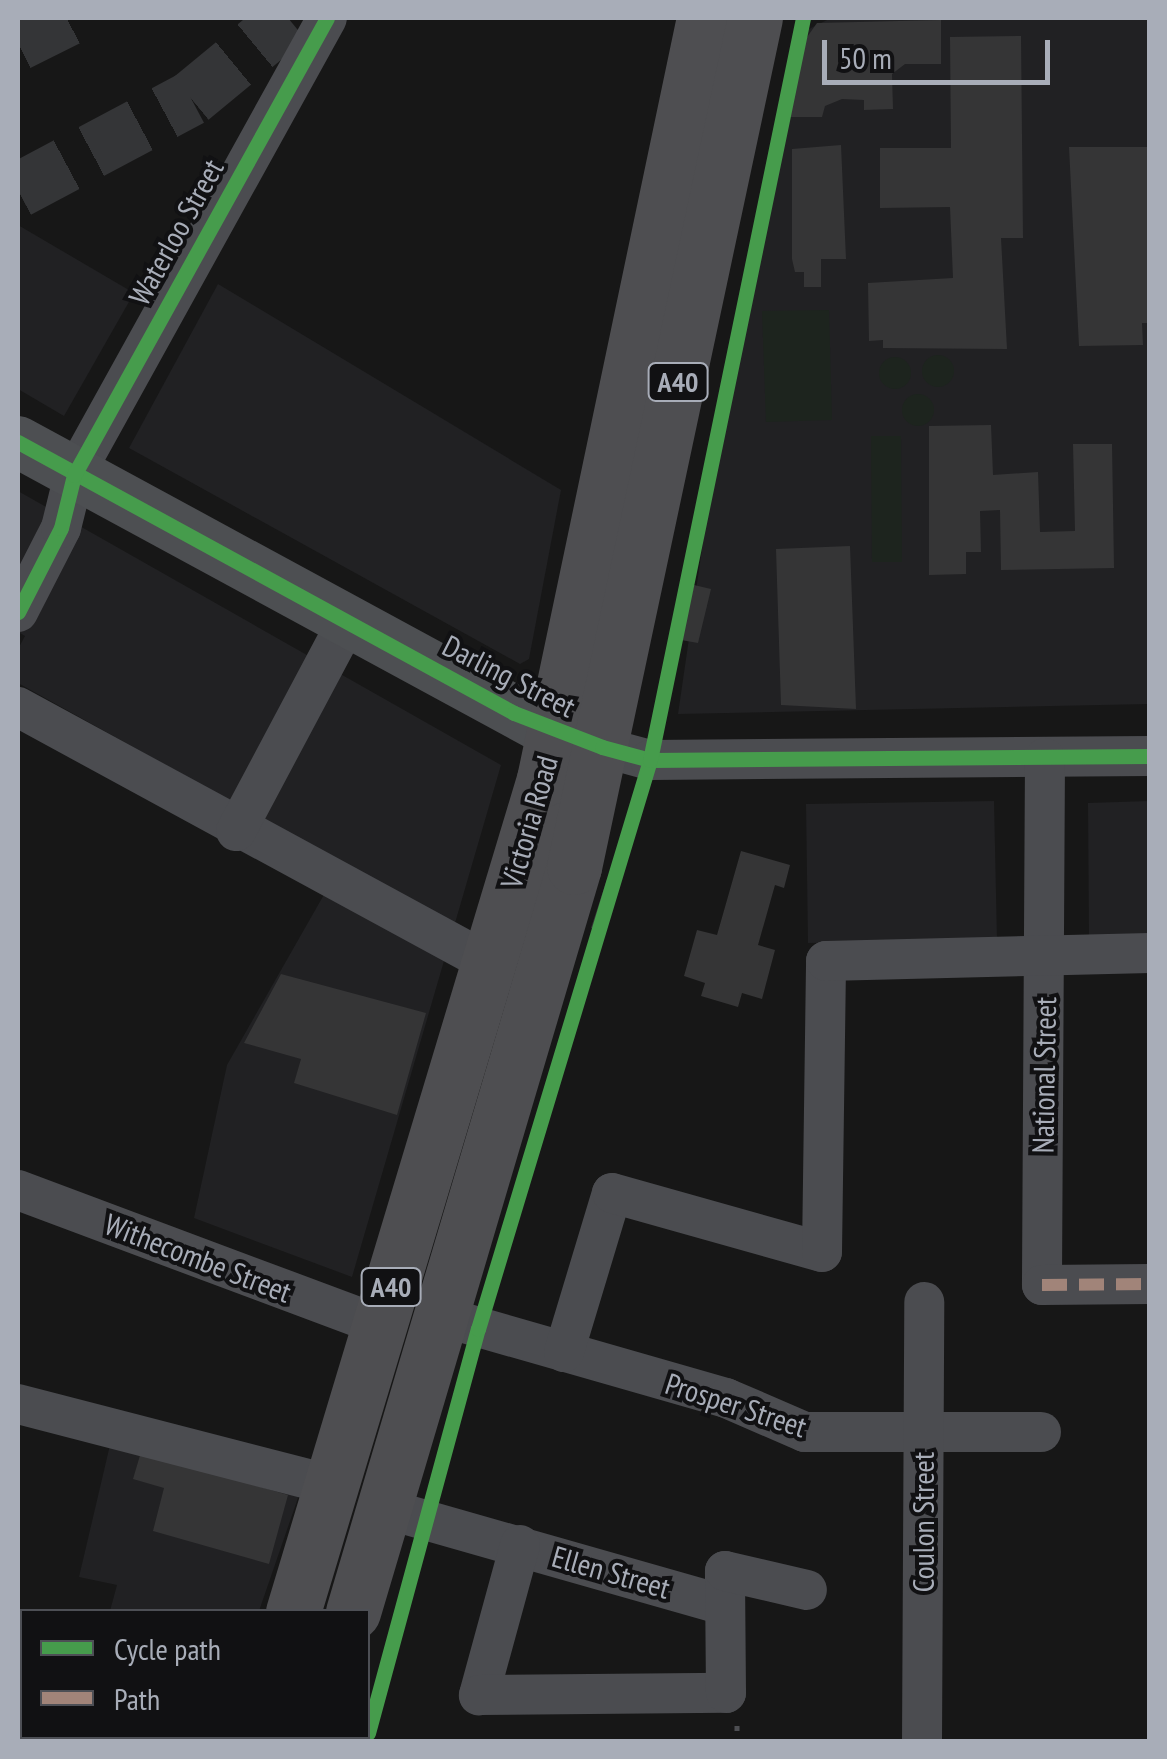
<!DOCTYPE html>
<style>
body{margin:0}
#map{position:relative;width:1167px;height:1759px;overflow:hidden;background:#171717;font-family:"PT Sans Narrow",sans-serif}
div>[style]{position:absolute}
.built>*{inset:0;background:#212123}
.green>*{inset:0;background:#1d241e}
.round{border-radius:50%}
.building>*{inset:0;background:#353536}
.highway-tunnel>*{height:55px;margin-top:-27.5px;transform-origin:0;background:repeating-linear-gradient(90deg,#343537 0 55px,transparent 0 83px)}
.path>*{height:5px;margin-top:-2.5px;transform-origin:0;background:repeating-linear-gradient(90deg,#4d4e52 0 5px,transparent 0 13px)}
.minor>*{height:40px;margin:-20px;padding:0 20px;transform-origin:20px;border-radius:20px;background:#4b4c50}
.major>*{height:52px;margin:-26px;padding:0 26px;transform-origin:26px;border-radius:26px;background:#4d4f52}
.highway>*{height:55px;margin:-27.5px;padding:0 27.5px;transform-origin:27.5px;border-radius:27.5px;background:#4e4e51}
.quiet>*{height:12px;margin-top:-6px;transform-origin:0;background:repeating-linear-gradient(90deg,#a18479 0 25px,transparent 0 37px)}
.cycleway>*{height:15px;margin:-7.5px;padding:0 7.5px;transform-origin:7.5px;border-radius:7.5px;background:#469c4c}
span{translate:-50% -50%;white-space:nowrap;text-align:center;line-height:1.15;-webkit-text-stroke:8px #111113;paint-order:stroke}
.shield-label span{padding:2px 8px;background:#111113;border:2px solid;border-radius:8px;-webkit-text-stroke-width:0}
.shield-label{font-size:28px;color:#a8adb8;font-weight:700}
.street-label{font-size:30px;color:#a8adb8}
.frame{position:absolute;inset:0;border:20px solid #a8adb8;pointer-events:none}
.legend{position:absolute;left:20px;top:1609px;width:350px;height:130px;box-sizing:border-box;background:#111113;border:2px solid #4d4f55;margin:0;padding:12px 18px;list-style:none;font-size:30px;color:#a8adb8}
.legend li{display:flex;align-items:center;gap:20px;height:50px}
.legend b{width:50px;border:2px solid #4d4f55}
.scale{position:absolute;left:822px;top:40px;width:228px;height:45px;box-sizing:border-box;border:5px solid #a8adb8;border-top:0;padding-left:12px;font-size:30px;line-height:35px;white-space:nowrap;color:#a8adb8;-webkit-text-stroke:8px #111113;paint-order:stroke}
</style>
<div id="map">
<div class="built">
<i style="clip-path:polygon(1149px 18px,1149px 704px,678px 714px,719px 432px,807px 30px,827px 20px)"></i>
<i style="clip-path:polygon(18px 225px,134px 293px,64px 416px,18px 389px)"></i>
<i style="clip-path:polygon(218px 284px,561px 490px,529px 659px,520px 664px,129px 448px)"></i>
<i style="clip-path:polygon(18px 491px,501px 765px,352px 1277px,194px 1218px,227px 1065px,342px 863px,18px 683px,18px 649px,25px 636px,18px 632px)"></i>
<i style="clip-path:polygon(994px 801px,997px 940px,808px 943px,806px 804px)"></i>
<i style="clip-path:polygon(1149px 801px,1149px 937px,1089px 937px,1088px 803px)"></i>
<i style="clip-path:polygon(110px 1445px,299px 1495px,259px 1611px,110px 1611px,117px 1585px,79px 1577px)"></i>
<i style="clip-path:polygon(90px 1737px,217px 1737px,215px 1742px)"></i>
</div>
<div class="green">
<i style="clip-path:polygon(829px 310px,832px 420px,766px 422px,762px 311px)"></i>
<i class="round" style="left:922px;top:355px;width:32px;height:32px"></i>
<i class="round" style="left:879px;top:357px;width:32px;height:32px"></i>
<i class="round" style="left:902px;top:394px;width:32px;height:32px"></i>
<i style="clip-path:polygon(871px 436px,901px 436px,902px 562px,872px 562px)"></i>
</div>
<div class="building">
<i style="clip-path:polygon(941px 20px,941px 64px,905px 64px,892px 74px,893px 109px,864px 110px,864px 100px,842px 99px,825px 106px,822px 117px,788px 117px,805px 40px,817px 23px)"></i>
<i style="clip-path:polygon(1021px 36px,1023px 238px,1001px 238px,1007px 349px,883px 348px,883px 340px,869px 341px,868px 283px,953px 278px,950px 207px,880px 208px,880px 148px,951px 148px,950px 37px)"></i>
<i style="clip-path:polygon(841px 145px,846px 259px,821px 259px,821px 287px,804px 287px,804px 272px,795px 272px,792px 259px,792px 149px)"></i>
<i style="clip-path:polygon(1069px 147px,1150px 147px,1150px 323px,1142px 323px,1143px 345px,1079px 346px)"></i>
<i style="clip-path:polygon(991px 425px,993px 475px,1038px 472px,1040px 532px,1075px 531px,1073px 444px,1112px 444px,1114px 568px,1001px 570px,1000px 510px,980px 511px,981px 552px,966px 552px,966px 574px,929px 575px,929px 426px)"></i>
<i style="clip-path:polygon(850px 546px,856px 709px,781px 705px,776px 549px)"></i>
<i style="clip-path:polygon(694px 585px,711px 589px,698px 643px,681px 640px)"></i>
<i style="clip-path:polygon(741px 851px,790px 865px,784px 888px,775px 885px,758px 945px,775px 950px,762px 999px,742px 993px,738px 1007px,701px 996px,705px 983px,684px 976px,697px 930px,717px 935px)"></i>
<i style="clip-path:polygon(607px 879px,617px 882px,601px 932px,591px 928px)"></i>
<i style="clip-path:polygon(281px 974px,426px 1013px,397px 1115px,294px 1083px,301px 1059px,244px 1043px)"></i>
<i style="clip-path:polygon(141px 1452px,288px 1495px,269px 1564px,153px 1531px,164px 1488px,133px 1479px)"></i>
</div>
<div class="highway-tunnel">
<i style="left:18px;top:43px;width:56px;rotate:-26.6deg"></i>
<i style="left:18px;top:190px;width:196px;rotate:-28deg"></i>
<i style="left:191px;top:98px;width:126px;rotate:-39.5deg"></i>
</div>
<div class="path">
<i style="left:737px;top:1725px;width:17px;rotate:90deg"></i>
</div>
<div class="minor">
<i style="left:18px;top:612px;width:94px;rotate:-62.9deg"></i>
<i style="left:61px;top:528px;width:55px;rotate:-76.2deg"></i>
<i style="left:74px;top:475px;width:522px;rotate:-61.03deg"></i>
<i style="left:18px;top:707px;width:536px;rotate:28.53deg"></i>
<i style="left:602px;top:747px;width:50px;rotate:15.2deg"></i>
<i style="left:650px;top:760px;width:500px;rotate:-0.46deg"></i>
<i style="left:1045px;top:758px;width:527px;rotate:90.33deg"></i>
<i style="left:1042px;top:1285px;width:108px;rotate:-0.5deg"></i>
<i style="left:236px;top:831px;width:237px;rotate:-62deg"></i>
<i style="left:18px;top:1190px;width:385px;rotate:20.5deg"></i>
<i style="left:440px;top:1316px;width:298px;rotate:16deg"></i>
<i style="left:726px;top:1398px;width:86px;rotate:23.3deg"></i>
<i style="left:805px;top:1432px;width:236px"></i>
<i style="left:564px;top:1352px;width:166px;rotate:-73.2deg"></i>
<i style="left:612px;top:1193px;width:218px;rotate:15.7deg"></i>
<i style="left:822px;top:1252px;width:291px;rotate:-89.2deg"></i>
<i style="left:826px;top:961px;width:324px;rotate:-1.4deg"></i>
<i style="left:18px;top:1404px;width:323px;rotate:14.5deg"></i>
<i style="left:383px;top:1508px;width:355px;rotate:15.9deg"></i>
<i style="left:520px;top:1545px;width:156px;rotate:105.3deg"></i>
<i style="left:479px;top:1695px;width:247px;rotate:-0.5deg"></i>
<i style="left:726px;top:1693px;width:122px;rotate:-90.5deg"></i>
<i style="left:725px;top:1571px;width:84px;rotate:13deg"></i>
<i style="left:18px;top:1737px;width:9px;rotate:32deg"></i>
<i style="left:922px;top:1742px;width:440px;rotate:-89.7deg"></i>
</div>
<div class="major">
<i style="left:18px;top:442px;width:610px;rotate:28.5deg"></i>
</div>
<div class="highway">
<i style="left:293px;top:1612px;width:870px;rotate:-73.23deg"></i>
<i style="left:544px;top:779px;width:778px;rotate:-78.13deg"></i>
<i style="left:353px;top:1612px;width:777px;rotate:-73.48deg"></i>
<i style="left:574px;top:867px;width:868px;rotate:-77.97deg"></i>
<i style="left:253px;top:1742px;width:6px;rotate:-72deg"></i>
<i style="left:314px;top:1742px;width:6px;rotate:-81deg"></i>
</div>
<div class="quiet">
<i style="left:1042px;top:1285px;width:108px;rotate:-0.5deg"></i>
</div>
<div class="cycleway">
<i style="left:18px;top:442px;width:565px;rotate:28.65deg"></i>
<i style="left:514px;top:713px;width:94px;rotate:21.1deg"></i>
<i style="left:602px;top:747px;width:50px;rotate:15.2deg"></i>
<i style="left:650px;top:760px;width:500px;rotate:-0.46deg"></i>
<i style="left:18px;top:612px;width:94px;rotate:-62.9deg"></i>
<i style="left:61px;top:528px;width:55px;rotate:-76.2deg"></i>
<i style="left:74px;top:475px;width:522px;rotate:-61.03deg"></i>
<i style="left:368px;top:1733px;width:419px;rotate:-74.8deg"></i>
<i style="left:478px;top:1329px;width:594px;rotate:-73.18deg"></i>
<i style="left:650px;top:760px;width:758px;rotate:-78.35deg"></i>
</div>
<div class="shield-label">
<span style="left:678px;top:382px">A40</span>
<span style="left:391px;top:1287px">A40</span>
</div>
<div class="street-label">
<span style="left:176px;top:232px;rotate:-61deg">Waterloo Street</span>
<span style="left:509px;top:676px;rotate:27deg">Darling Street</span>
<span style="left:529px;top:822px;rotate:-74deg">Victoria Road</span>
<span style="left:1044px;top:1075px;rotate:-89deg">National Street</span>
<span style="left:198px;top:1258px;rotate:21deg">Withecombe Street</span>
<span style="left:736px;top:1405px;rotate:18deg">Prosper Street</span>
<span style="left:923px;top:1522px;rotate:-90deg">Coulon Street</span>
<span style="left:611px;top:1572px;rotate:16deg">Ellen Street</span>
</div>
<div class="frame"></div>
<ul class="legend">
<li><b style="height:12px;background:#469c4c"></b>Cycle path</li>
<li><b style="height:12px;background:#a18479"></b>Path</li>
</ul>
<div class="scale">50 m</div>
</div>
